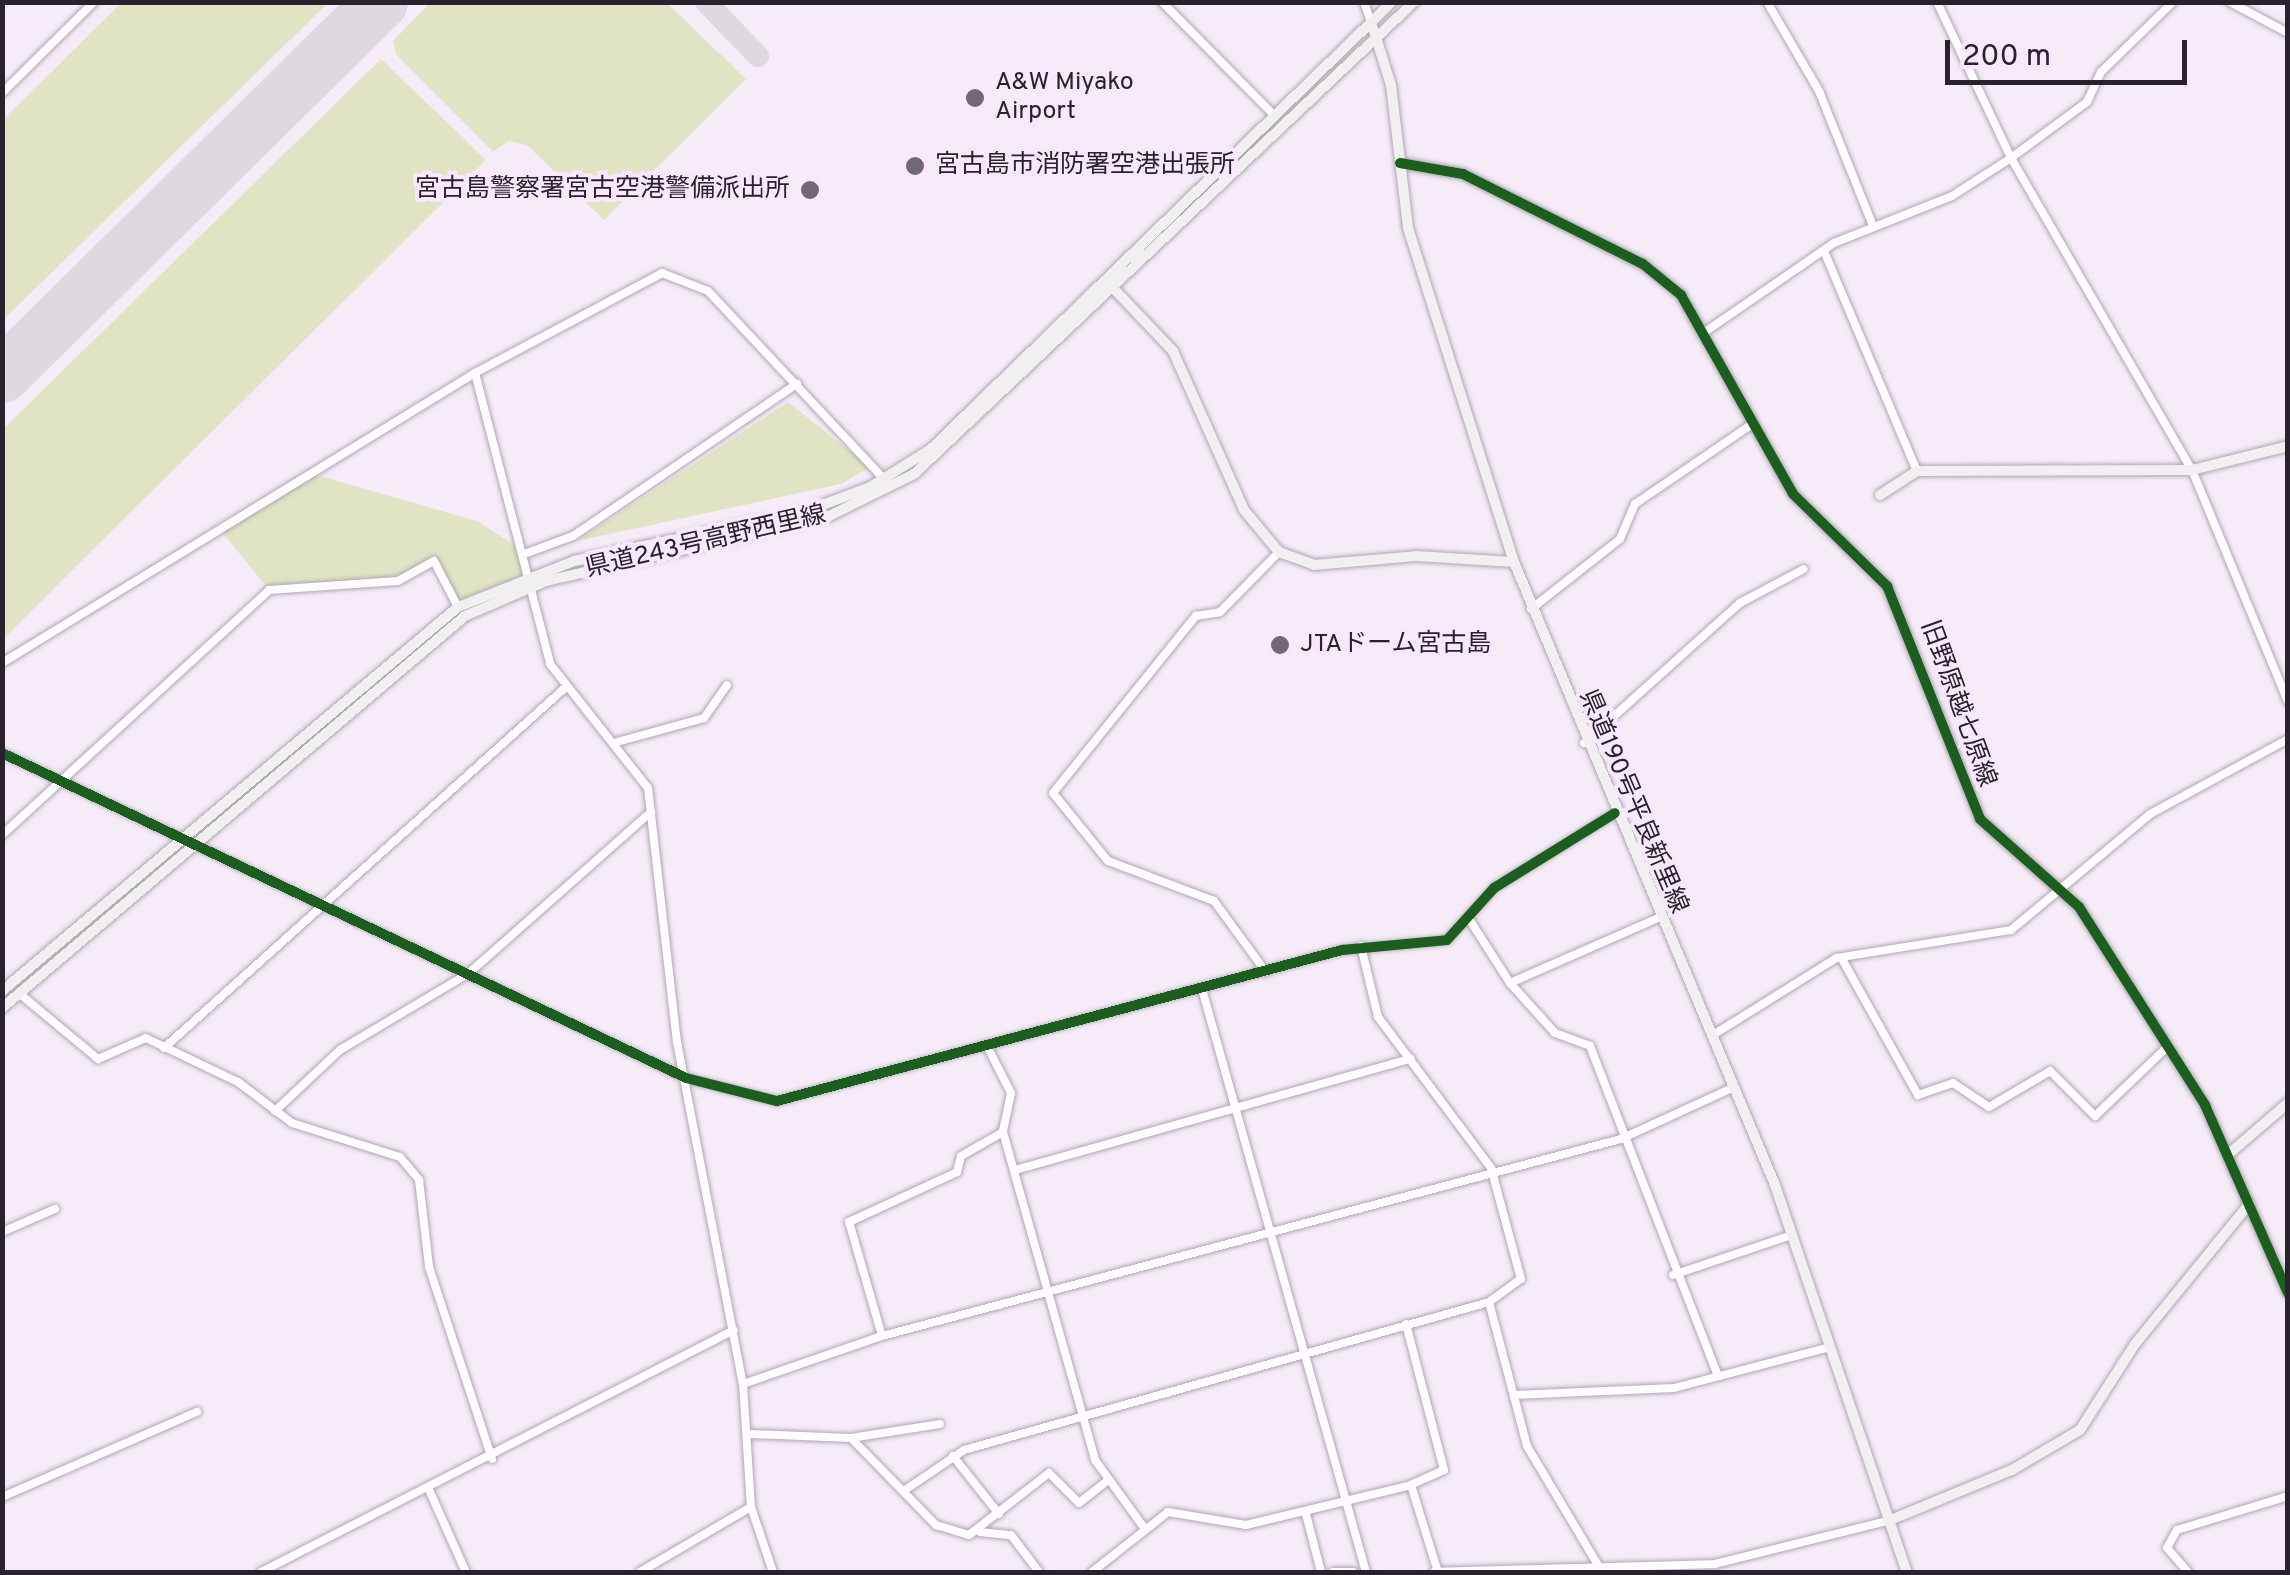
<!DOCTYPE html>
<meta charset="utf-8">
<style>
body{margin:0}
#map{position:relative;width:2290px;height:1575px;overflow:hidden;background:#f5ecf8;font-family:Overpass,"Noto Sans JP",sans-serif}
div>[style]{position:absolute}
.green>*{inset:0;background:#e1e4c4}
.taxiway>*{height:22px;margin:-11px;padding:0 11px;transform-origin:11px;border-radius:11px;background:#ded9e0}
.runway>*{height:55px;margin:-27.5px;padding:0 27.5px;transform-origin:27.5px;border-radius:27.5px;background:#ded9e0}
.roads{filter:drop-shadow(0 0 2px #afa7b1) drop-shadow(0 0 2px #afa7b1)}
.street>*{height:8px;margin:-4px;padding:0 4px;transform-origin:4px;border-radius:4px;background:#fefcfe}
.secondary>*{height:10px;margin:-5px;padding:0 5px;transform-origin:5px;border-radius:5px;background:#f1efef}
.cycleway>*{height:10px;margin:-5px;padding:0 5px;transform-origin:5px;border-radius:5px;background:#1b5e20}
.dots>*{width:28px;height:28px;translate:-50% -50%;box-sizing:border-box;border:5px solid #f8e7fd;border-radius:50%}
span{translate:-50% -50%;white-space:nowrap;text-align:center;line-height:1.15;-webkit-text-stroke:8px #f8e7fd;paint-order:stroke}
.poi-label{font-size:25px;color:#29212b}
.left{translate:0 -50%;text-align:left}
.right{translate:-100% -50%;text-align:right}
.street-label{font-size:25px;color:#29212b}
.frame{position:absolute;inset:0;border:5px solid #29212b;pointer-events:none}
.scale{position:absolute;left:1945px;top:40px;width:242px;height:45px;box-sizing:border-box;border:5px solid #29212b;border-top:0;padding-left:12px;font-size:30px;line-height:35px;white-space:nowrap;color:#29212b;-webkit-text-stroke:8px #f8e7fd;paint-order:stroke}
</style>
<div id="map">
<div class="green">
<i style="clip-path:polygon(431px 2px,667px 3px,746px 79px,604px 220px,527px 145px,509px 141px,493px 152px,396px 54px,393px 41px)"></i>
<i style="clip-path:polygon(121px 3px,328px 3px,3px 320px,3px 120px)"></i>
<i style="clip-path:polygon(381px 59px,486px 160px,3px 639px,3px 429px)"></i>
<i style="clip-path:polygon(788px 402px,870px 467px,841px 484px,577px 541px)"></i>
<i style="clip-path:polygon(309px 473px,477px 521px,527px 553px,533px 572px,458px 607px,434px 562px,398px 581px,269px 590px,219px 528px)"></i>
</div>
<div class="taxiway">
<i style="left:706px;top:2px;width:75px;rotate:46.1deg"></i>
</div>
<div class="runway">
<i style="left:2px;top:375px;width:531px;rotate:-44.62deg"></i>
</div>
<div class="roads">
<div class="street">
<i style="left:1162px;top:2px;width:155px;rotate:45.3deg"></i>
<i style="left:1364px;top:2px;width:18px;rotate:71deg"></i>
<i style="left:1767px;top:2px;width:103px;rotate:59.7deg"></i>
<i style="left:1819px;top:91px;width:145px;rotate:68.2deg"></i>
<i style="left:1937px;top:2px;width:173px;rotate:64.6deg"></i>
<i style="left:2011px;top:158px;width:361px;rotate:59.9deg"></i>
<i style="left:2192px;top:470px;width:251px;rotate:67.5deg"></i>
<i style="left:2230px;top:2px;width:66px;rotate:28.1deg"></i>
<i style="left:2px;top:93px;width:129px;rotate:-44.7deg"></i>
<i style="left:1824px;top:251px;width:239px;rotate:67.1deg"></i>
<i style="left:1702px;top:334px;width:160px;rotate:-34.6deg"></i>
<i style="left:1834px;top:243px;width:127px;rotate:-21.7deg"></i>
<i style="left:1952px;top:196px;width:70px;rotate:-32.8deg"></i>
<i style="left:2011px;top:158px;width:94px;rotate:-36.4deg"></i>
<i style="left:2087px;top:102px;width:33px;rotate:-65deg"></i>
<i style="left:2101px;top:72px;width:100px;rotate:-44.2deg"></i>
<i style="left:475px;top:373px;width:301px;rotate:75.5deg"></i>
<i style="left:550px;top:664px;width:158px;rotate:51.7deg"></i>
<i style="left:648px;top:788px;width:256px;rotate:83.5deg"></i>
<i style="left:677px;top:1042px;width:348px;rotate:79.1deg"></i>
<i style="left:743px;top:1384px;width:123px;rotate:86.3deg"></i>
<i style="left:751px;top:1507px;width:69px;rotate:71.3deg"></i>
<i style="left:527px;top:553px;width:49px;rotate:-20.3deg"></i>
<i style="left:573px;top:536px;width:271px;rotate:-34.2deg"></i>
<i style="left:1531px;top:609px;width:113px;rotate:-38.2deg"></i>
<i style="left:1620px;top:539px;width:38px;rotate:-67deg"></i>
<i style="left:1635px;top:504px;width:140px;rotate:-34.3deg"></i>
<i style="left:2px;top:663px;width:555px;rotate:-31.51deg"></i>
<i style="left:475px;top:373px;width:212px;rotate:-28.1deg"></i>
<i style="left:662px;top:273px;width:49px;rotate:21.4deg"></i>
<i style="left:708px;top:291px;width:258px;rotate:46.9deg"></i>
<i style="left:617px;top:742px;width:90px;rotate:-15.4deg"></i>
<i style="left:704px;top:718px;width:40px;rotate:-55.1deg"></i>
<i style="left:1584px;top:743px;width:210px;rotate:-41.9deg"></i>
<i style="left:1740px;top:603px;width:72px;rotate:-28deg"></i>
<i style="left:2px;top:753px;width:757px;rotate:25.41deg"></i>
<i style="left:686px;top:1078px;width:94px;rotate:14.2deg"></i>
<i style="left:777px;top:1101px;width:585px;rotate:-14.96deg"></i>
<i style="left:1342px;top:950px;width:105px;rotate:-5.4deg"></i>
<i style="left:1447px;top:940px;width:70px;rotate:-47.9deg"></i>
<i style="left:1494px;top:888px;width:142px;rotate:-31.8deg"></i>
<i style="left:2px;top:835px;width:362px;rotate:-42.5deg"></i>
<i style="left:269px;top:590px;width:129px;rotate:-4deg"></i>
<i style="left:398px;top:581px;width:41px;rotate:-29.1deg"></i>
<i style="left:434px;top:561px;width:52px;rotate:62.4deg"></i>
<i style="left:1471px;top:922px;width:72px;rotate:57.4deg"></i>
<i style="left:1510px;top:983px;width:164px;rotate:-23.7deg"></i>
<i style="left:1842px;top:959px;width:156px;rotate:60.8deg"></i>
<i style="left:1918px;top:1095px;width:37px;rotate:-19deg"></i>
<i style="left:1953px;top:1083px;width:43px;rotate:33.7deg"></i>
<i style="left:1989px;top:1107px;width:71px;rotate:-30.5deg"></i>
<i style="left:2050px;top:1071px;width:64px;rotate:45deg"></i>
<i style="left:2095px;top:1116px;width:95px;rotate:-43.7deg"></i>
<i style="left:1266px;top:972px;width:88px;rotate:-126.2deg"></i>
<i style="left:1214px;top:901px;width:113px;rotate:-159.3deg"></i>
<i style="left:1108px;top:861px;width:87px;rotate:-129deg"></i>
<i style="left:1053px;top:793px;width:228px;rotate:-51.1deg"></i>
<i style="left:1196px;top:616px;width:24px;rotate:-9deg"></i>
<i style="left:1220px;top:612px;width:84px;rotate:-45.5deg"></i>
<i style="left:1510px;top:983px;width:67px;rotate:48deg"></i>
<i style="left:1555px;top:1033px;width:37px;rotate:20deg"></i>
<i style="left:1590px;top:1046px;width:354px;rotate:68.8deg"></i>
<i style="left:1202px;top:989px;width:606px;rotate:74.29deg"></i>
<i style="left:20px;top:994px;width:102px;rotate:39.8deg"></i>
<i style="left:98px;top:1059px;width:52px;rotate:-23.6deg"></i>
<i style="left:146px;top:1038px;width:102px;rotate:25.6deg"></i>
<i style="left:238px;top:1082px;width:68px;rotate:37.2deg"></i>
<i style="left:292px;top:1123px;width:113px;rotate:17.5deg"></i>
<i style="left:400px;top:1157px;width:30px;rotate:50deg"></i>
<i style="left:419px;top:1180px;width:88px;rotate:83.4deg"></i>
<i style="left:429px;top:1267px;width:202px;rotate:71.8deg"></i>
<i style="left:1713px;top:1035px;width:145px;rotate:-32deg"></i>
<i style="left:1836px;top:958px;width:177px;rotate:-9.1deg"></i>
<i style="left:2011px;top:930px;width:181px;rotate:-39.8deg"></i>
<i style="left:2150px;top:814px;width:157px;rotate:-28.5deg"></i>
<i style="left:164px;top:1048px;width:542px;rotate:-41.93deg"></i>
<i style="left:988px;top:1048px;width:51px;rotate:62.9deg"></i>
<i style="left:1011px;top:1093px;width:40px;rotate:102deg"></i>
<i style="left:1003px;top:1132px;width:341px;rotate:74.3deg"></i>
<i style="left:1095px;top:1460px;width:85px;rotate:54.1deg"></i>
<i style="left:275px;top:1111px;width:89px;rotate:-43.2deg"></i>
<i style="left:340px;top:1050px;width:150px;rotate:-30.8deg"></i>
<i style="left:469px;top:973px;width:243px;rotate:-41.5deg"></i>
<i style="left:1015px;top:1170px;width:411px;rotate:-15.7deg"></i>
<i style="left:2px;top:1232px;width:58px;rotate:-23.5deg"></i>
<i style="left:1673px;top:1275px;width:126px;rotate:-18.6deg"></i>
<i style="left:1489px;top:1302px;width:149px;rotate:75.2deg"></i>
<i style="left:1527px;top:1446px;width:141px;rotate:59.2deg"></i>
<i style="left:1406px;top:1324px;width:151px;rotate:75.4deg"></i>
<i style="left:1444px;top:1470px;width:36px;rotate:156deg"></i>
<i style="left:882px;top:1336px;width:119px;rotate:-106.1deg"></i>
<i style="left:849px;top:1222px;width:119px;rotate:-24.8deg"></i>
<i style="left:957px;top:1172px;width:16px;rotate:-76deg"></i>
<i style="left:961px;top:1156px;width:48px;rotate:-29.7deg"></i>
<i style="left:743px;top:1384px;width:147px;rotate:-19.1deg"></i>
<i style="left:882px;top:1336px;width:765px;rotate:-14.93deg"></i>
<i style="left:1621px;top:1139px;width:124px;rotate:-24.7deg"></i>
<i style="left:1514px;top:1395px;width:160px;rotate:-2.5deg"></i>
<i style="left:1674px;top:1388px;width:161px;rotate:-14.7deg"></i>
<i style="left:750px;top:1434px;width:101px;rotate:2.3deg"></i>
<i style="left:851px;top:1438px;width:90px;rotate:-8.9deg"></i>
<i style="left:851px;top:1438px;width:122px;rotate:45.7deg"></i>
<i style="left:936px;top:1525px;width:34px;rotate:17deg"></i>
<i style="left:969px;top:1535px;width:101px;rotate:-37.8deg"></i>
<i style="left:1049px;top:1473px;width:42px;rotate:45deg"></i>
<i style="left:1079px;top:1503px;width:37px;rotate:-38deg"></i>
<i style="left:953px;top:1456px;width:74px;rotate:51.6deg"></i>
<i style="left:905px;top:1490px;width:71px;rotate:-34.1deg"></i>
<i style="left:964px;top:1450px;width:545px;rotate:-15.74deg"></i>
<i style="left:1489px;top:1302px;width:39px;rotate:-36deg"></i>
<i style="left:1521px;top:1279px;width:115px;rotate:-105.1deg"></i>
<i style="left:1491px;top:1168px;width:189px;rotate:-126.8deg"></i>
<i style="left:1378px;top:1017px;width:73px;rotate:-103.5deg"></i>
<i style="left:430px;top:1492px;width:88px;rotate:65.8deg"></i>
<i style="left:2px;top:1497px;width:213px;rotate:-23.6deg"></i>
<i style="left:1306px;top:1514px;width:60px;rotate:75.5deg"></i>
<i style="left:980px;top:1532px;width:31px;rotate:6deg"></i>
<i style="left:1011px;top:1535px;width:46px;rotate:52.9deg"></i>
<i style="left:261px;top:1572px;width:531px;rotate:-27.1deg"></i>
<i style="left:640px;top:1572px;width:129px;rotate:-30.4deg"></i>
<i style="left:1092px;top:1572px;width:97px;rotate:-38.3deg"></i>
<i style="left:1168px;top:1512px;width:79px;rotate:9.5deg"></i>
<i style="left:1246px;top:1525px;width:170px;rotate:-13.6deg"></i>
<i style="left:1411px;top:1485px;width:91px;rotate:72.8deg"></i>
<i style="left:1333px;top:1572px;width:20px"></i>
<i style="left:1434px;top:1572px;width:281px;rotate:-1.6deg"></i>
<i style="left:1715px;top:1564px;width:178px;rotate:-14deg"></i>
<i style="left:2188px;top:1572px;width:32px;rotate:-131deg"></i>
<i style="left:2167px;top:1548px;width:21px;rotate:-61deg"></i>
<i style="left:2177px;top:1530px;width:116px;rotate:-17deg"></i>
</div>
<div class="secondary">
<i style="left:1373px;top:28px;width:60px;rotate:72.5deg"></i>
<i style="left:1391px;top:85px;width:144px;rotate:83.2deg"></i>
<i style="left:1408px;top:228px;width:350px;rotate:72.4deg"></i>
<i style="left:1514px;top:562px;width:675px;rotate:67.27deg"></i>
<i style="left:1775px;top:1185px;width:409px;rotate:71.2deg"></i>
<i style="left:1400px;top:163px;width:64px;rotate:9.9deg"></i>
<i style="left:1463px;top:174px;width:201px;rotate:26.6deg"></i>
<i style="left:1643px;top:264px;width:49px;rotate:39.2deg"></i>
<i style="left:1681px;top:295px;width:228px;rotate:60.6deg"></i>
<i style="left:1793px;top:494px;width:132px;rotate:44.4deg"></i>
<i style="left:1887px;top:586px;width:251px;rotate:68.2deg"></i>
<i style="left:1980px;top:819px;width:132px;rotate:41.6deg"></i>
<i style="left:2079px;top:907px;width:235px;rotate:57.5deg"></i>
<i style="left:2205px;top:1105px;width:206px;rotate:66.2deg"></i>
<i style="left:1114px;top:289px;width:86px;rotate:46.4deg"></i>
<i style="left:1173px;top:351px;width:174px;rotate:65.9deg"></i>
<i style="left:1244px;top:510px;width:55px;rotate:50.2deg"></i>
<i style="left:1279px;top:552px;width:37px;rotate:20deg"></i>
<i style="left:1314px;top:565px;width:102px;rotate:-5deg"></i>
<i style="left:1416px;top:556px;width:98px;rotate:3.5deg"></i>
<i style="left:1880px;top:495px;width:44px;rotate:-33deg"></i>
<i style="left:1917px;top:471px;width:275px;rotate:-0.2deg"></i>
<i style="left:2192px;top:470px;width:99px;rotate:-14deg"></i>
<i style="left:2px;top:991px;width:596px;rotate:-40.1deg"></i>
<i style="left:458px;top:607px;width:125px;rotate:-21.6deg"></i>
<i style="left:574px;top:561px;width:235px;rotate:-12deg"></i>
<i style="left:804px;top:512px;width:71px;rotate:-20.7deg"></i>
<i style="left:870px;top:487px;width:72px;rotate:-31.9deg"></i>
<i style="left:931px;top:449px;width:642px;rotate:-44.12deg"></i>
<i style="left:2px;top:1008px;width:607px;rotate:-40.25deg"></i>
<i style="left:465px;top:616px;width:88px;rotate:-23.4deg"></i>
<i style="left:546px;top:581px;width:290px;rotate:-12.9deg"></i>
<i style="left:829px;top:516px;width:95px;rotate:-26.3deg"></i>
<i style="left:914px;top:474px;width:688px;rotate:-43.35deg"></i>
<i style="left:2231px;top:1152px;width:75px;rotate:-40.7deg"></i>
<i style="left:1888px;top:1521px;width:134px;rotate:-22.4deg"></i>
<i style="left:2012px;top:1470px;width:79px;rotate:-30.5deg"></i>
<i style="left:2080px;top:1430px;width:102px;rotate:-57.4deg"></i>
<i style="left:2135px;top:1344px;width:181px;rotate:-50.8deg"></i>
</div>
</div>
<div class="cycleway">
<i style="left:1400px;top:163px;width:64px;rotate:9.9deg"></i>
<i style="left:1463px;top:174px;width:201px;rotate:26.6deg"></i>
<i style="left:1643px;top:264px;width:49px;rotate:39.2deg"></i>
<i style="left:1681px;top:295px;width:228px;rotate:60.6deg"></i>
<i style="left:1793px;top:494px;width:132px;rotate:44.4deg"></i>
<i style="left:1887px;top:586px;width:251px;rotate:68.2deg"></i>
<i style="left:1980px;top:819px;width:132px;rotate:41.6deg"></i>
<i style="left:2079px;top:907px;width:235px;rotate:57.5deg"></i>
<i style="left:2205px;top:1105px;width:206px;rotate:66.2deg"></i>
<i style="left:2px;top:753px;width:757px;rotate:25.41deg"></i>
<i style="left:686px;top:1078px;width:94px;rotate:14.2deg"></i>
<i style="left:777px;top:1101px;width:585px;rotate:-14.96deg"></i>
<i style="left:1342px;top:950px;width:105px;rotate:-5.4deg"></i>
<i style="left:1447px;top:940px;width:70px;rotate:-47.9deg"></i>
<i style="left:1494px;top:888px;width:142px;rotate:-31.8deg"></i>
</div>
<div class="dots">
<i style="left:975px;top:98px;background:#706873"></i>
<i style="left:915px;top:166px;background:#706873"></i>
<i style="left:810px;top:190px;background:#706873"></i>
<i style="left:1280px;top:645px;background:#706873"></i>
</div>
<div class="poi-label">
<span class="left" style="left:995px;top:98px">A&amp;W Miyako<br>Airport</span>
<span class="left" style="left:935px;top:166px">宮古島市消防署空港出張所</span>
<span class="right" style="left:790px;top:190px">宮古島警察署宮古空港警備派出所</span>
<span class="left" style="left:1300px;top:645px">JTAドーム宮古島</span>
</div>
<div class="street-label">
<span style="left:706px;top:543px;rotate:-13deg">県道243号高野西里線</span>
<span style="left:1957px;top:704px;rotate:70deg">旧野原越七原線</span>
<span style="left:1632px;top:802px;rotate:67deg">県道190号平良新里線</span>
</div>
<div class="frame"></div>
<div class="scale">200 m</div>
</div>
